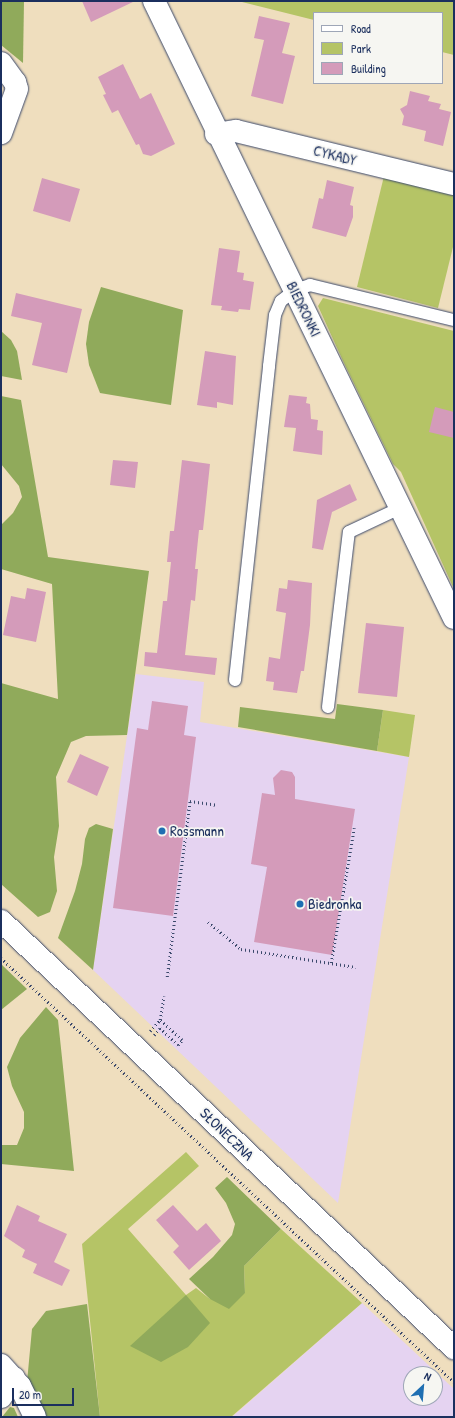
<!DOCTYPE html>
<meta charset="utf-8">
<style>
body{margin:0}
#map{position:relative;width:455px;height:1418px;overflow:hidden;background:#efdebe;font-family:"Patrick Hand",sans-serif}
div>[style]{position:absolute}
.built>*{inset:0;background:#e5d3f1}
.green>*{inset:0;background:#b5c466}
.forest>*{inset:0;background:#90aa5b}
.building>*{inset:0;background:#d49bba}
.path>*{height:2.5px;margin-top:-1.25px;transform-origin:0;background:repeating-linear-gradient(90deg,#3b496c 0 1px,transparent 0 4px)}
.roads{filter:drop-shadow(0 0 1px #3b496c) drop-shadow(0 0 1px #3b496c)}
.lane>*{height:12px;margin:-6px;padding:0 6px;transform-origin:6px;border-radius:6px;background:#fff}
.street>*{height:22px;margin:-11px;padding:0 11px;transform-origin:11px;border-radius:11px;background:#fff}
.secondary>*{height:22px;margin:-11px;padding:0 11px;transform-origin:11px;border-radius:11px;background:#fff}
.dots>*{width:11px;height:11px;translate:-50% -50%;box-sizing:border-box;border:2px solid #f6f6f2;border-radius:50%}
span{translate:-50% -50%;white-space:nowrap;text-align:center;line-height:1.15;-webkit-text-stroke:3.5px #f6f6f2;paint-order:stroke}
.street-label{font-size:15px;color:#1b2f5e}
.poi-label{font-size:15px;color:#1b2f5e}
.left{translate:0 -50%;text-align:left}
.frame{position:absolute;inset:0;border:2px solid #1b2f5e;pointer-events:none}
.legend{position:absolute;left:313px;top:12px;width:130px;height:72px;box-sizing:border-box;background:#f6f6f2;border:1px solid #9ea6b7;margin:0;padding:5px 7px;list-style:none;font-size:12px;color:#1b2f5e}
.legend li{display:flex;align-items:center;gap:8px;height:20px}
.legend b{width:20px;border:1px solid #9ea6b7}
.north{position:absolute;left:403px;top:1366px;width:40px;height:40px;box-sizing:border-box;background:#f6f6f2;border:1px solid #9ea6b7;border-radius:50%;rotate:26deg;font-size:11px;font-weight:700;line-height:16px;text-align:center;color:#1b2f5e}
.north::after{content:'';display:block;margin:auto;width:14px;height:18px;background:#1f6fb2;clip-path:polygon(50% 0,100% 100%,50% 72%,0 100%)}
.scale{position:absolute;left:12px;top:1388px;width:62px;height:18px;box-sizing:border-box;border:2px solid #1b2f5e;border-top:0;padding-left:5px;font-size:12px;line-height:14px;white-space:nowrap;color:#1b2f5e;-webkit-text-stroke:3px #f6f6f2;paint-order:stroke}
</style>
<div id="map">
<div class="built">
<i style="clip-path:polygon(136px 674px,204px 682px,200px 722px,409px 757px,338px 1203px,93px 970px)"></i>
<i style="clip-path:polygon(evenodd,362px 1303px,454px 1389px,454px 1417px,232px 1417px,362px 1303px,411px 1374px,435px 1374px,435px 1398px,411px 1398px,411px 1374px)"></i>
</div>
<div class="green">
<i style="clip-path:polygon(238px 1px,454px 1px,454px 55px,442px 52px,442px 13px,314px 13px,314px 20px)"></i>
<i style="clip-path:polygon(384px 176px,454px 193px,454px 243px,438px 308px,357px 287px)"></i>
<i style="clip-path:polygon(323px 298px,454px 331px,454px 589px,401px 472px,393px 464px,343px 361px,318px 306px)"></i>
<i style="clip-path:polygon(383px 710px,415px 715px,409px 757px,377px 751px)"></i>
<i style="clip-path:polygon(186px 1152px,199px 1166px,128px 1229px,186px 1295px,196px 1288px,210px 1299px,245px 1293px,244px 1266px,281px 1229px,362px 1303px,231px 1417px,100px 1417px,82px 1244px)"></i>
</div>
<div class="forest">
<i style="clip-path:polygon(1px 1px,24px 1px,23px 63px,1px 45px)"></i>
<i style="clip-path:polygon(101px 287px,183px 310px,171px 405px,100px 393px,89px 365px,86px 344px,89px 322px)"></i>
<i style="clip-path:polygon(1px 331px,11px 340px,17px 351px,22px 380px,1px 376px)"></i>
<i style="clip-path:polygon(1px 396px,21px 400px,48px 557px,149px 571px,127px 735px,86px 736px,71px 742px,56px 777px,59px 826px,54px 857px,57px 891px,50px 912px,38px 917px,1px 884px,1px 683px,58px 699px,52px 584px,1px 569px,1px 525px,13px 513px,22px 497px,19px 486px,1px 464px)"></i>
<i style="clip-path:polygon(337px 704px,383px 710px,377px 751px,238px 727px,240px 707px,335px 719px)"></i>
<i style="clip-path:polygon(96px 824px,113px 829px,93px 970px,58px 938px,75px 891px,82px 864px,85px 839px,89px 828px)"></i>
<i style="clip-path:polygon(1px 964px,27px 989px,1px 1010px)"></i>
<i style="clip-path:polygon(46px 1007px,58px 1020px,74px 1171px,1px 1164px,1px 1145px,17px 1145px,24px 1128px,24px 1112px,12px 1086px,7px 1067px,20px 1038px)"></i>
<i style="clip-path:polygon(227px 1177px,281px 1229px,244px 1266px,245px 1293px,229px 1309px,210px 1299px,189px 1279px,213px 1257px,232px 1235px,235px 1224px,226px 1203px,215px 1188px)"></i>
<i style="clip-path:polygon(186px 1295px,210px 1323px,188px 1347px,161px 1362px,130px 1346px)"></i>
<i style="clip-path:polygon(87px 1304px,100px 1417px,45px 1417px,27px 1382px,32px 1329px,46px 1311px)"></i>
<i style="clip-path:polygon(10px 1407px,14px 1408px,18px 1417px,2px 1417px)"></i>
</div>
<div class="building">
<i style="clip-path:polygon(82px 1px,135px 1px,91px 22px)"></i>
<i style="clip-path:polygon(259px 16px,290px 23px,282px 53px,295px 56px,283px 104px,251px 96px,264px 40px,254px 38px)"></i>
<i style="clip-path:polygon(123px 64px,140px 99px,151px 93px,175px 144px,151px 156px,143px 154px,139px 144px,136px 145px,118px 110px,112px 113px,103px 95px,106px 94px,98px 77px)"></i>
<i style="clip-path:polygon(410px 91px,430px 96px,428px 101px,441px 104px,439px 109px,451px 112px,443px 146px,424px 141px,426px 131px,402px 125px,404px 116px,400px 109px,407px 105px)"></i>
<i style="clip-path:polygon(42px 178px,80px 189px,70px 222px,33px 211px)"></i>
<i style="clip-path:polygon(327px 180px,354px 187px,350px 205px,353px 206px,353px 217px,346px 237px,312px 228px,319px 198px,323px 199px)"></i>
<i style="clip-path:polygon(219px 248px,240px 251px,237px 272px,244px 273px,243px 280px,254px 282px,250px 310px,239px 309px,238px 312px,221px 310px,222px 306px,211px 305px)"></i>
<i style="clip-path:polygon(16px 293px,82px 309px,67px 373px,32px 365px,42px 323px,11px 316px)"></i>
<i style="clip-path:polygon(205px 351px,236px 356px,233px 405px,217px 402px,217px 408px,197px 405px)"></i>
<i style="clip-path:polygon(289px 395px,307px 397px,306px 403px,310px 404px,311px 419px,318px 420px,317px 430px,323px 431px,322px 455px,293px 451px,296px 428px,284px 427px)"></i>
<i style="clip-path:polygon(435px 407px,454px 412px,454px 438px,429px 432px)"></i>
<i style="clip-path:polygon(113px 460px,138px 462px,135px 488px,110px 485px)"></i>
<i style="clip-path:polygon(182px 460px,210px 464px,203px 530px,199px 530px,195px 569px,198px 569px,195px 601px,191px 600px,185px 655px,217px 658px,215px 675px,144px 666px,145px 652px,157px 653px,163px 601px,167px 601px,171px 562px,167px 562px,170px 531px,174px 531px)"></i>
<i style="clip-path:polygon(350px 484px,357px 500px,332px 512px,323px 550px,312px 548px,317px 500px)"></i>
<i style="clip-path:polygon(288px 580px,312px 583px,310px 625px,304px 671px,301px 671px,297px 693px,273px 690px,274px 682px,266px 681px,269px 657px,280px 659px,286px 613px,276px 611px,279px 588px,287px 589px)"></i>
<i style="clip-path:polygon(27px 588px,46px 592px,36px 642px,3px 635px,11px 596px,25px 599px)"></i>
<i style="clip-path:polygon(366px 623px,404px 627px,397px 697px,358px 693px)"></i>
<i style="clip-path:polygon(152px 701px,188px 706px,184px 735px,196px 737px,173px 916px,113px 908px,137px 728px,148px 730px)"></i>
<i style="clip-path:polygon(80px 754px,109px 767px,97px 796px,67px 782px)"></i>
<i style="clip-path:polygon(281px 770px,292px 772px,295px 777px,295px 799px,355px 809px,332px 955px,254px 942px,267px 867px,251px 864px,262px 793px,275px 795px,273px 778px)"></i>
<i style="clip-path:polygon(17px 1205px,40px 1216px,38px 1221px,67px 1234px,54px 1262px,70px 1270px,62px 1286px,33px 1273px,37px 1264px,22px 1257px,25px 1250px,4px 1236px)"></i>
<i style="clip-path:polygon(173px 1205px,197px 1231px,206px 1223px,221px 1241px,189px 1270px,173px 1252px,179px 1246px,156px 1220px)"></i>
</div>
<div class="path">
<i style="left:208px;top:922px;width:43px;rotate:39.3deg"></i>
<i style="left:241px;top:949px;width:116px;rotate:8.9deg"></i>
<i style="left:1px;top:958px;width:620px;rotate:43.11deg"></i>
<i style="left:331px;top:963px;width:137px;rotate:-80.3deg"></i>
<i style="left:167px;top:977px;width:177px;rotate:-82.6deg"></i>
<i style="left:190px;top:801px;width:27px;rotate:8deg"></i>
<i style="left:150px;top:1031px;width:15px;rotate:-48deg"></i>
<i style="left:160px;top:1020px;width:24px;rotate:-81deg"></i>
<i style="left:154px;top:1035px;width:9px;rotate:-49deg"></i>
<i style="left:160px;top:1028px;width:25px;rotate:43deg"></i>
<i style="left:178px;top:1045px;width:6px;rotate:-51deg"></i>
<i style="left:182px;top:1040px;width:30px;rotate:-138deg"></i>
</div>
<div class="roads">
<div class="lane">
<i style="left:235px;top:680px;width:316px;rotate:-83.8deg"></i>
<i style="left:269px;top:366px;width:51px;rotate:-83.3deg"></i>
<i style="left:275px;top:315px;width:15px;rotate:-67deg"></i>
<i style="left:281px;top:301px;width:18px;rotate:-38deg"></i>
<i style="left:295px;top:290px;width:16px;rotate:-18deg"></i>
<i style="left:310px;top:285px;width:148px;rotate:13.7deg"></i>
<i style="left:328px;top:707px;width:176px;rotate:-83.2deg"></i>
<i style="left:349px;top:532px;width:56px;rotate:-25.2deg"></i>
</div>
<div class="street">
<i style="left:154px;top:1px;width:686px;rotate:64.07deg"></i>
<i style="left:1px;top:63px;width:24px;rotate:54deg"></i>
<i style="left:15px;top:82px;width:7px;rotate:74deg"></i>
<i style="left:17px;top:89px;width:47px;rotate:110deg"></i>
<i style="left:216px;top:134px;width:20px;rotate:-9deg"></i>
<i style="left:236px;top:131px;width:224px;rotate:13.7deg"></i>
<i style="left:1px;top:1365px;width:28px;rotate:48deg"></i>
<i style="left:20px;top:1386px;width:34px;rotate:64deg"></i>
<i style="left:1px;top:1397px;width:23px;rotate:-56deg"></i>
</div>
<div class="secondary">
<i style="left:1px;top:921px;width:623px;rotate:43.31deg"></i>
</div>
</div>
<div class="dots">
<i style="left:162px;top:831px;background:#1f6fb2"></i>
<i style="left:300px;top:904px;background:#1f6fb2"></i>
</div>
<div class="street-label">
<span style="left:335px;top:155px;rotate:14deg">CYKADY</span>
<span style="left:304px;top:309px;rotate:64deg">BIEDRONKI</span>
<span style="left:227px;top:1134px;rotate:44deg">SŁONECZNA</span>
</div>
<div class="poi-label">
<span class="left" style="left:170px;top:831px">Rossmann</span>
<span class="left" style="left:308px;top:904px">Biedronka</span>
</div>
<div class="frame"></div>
<ul class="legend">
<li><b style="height:5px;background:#fff"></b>Road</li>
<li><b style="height:11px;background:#b5c466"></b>Park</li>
<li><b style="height:11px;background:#d49bba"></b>Building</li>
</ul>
<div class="north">N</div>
<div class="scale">20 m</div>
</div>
